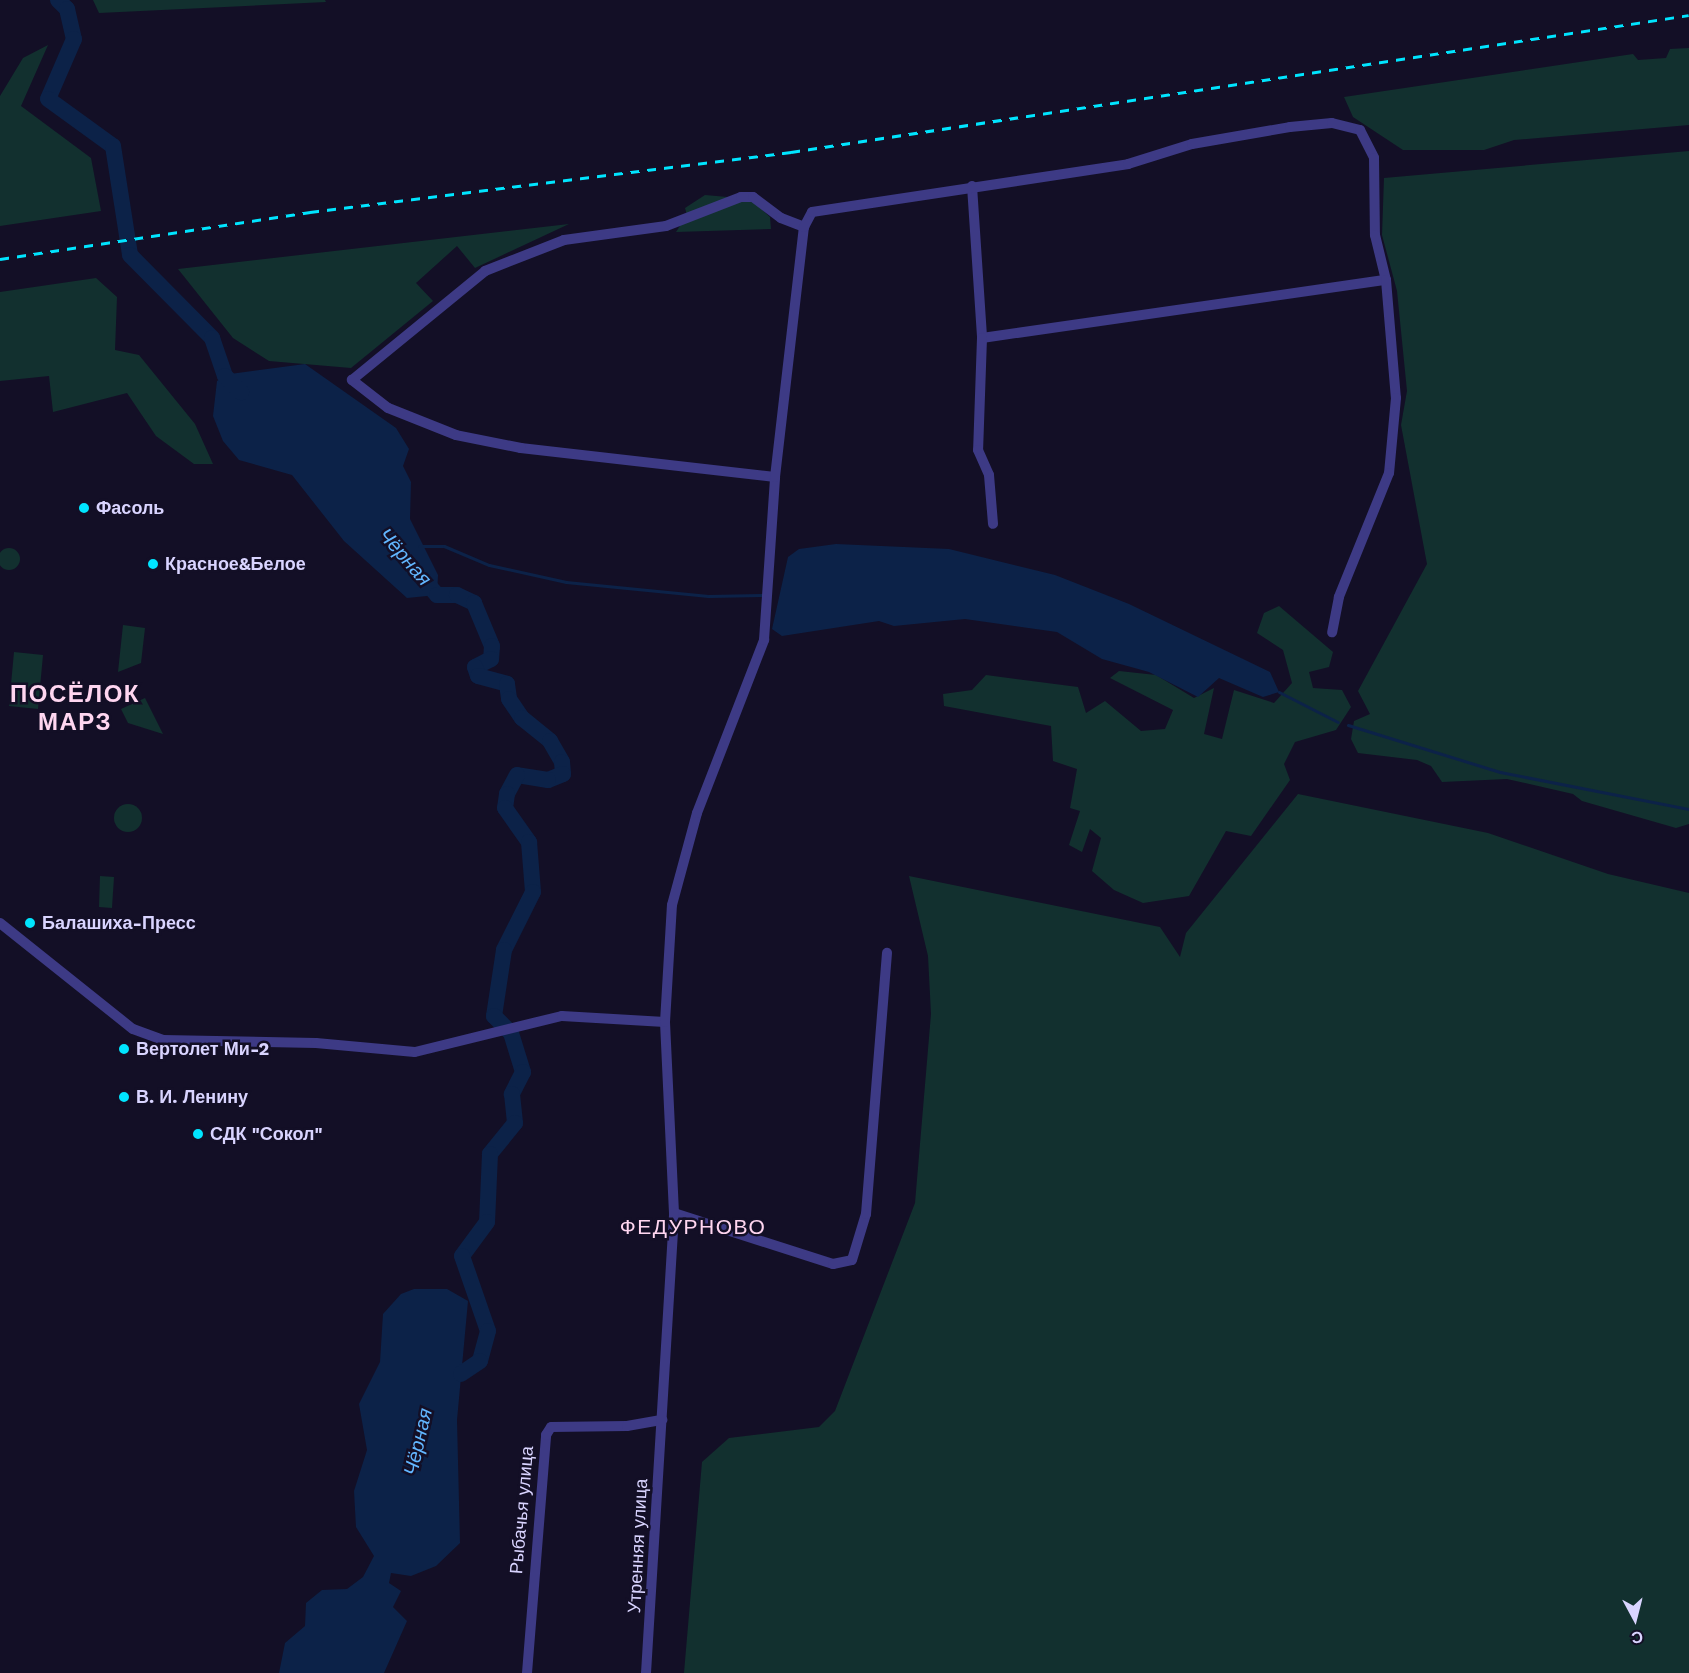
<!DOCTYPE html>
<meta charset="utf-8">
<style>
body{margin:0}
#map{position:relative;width:1689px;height:1673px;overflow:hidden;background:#130f26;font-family:"Work Sans",sans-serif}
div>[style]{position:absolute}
.green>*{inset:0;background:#12302f}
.round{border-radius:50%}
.water>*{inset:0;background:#0c2248}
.stream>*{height:3px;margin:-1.5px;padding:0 1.5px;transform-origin:1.5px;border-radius:1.5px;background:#0c2248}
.river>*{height:16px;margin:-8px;padding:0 8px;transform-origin:8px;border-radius:8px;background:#0c2248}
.minor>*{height:10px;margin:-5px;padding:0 5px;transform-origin:5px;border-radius:5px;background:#3d3a85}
.rail>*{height:3px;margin-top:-1.5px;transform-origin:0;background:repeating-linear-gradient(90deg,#00e5ff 0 9px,transparent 0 17px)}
.dots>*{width:16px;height:16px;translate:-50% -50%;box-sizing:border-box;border:3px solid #130f26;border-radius:50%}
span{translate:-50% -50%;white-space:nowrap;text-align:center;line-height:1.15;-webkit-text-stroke:5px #130f26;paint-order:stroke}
.poi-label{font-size:18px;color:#d9d4ff;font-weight:700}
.left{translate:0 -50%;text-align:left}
.street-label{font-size:18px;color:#d9d4ff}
.water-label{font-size:20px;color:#62b6ff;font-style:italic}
.quarter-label{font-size:21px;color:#ffd6f0;letter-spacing:1.5px}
.district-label{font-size:24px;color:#ffd6f0;font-weight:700;letter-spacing:1.5px}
.north{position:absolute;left:1605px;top:1589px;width:60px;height:60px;-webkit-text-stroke:4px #130f26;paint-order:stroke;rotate:173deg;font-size:16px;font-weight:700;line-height:24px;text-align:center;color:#d9d4ff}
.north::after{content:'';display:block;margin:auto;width:21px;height:27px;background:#d9d4ff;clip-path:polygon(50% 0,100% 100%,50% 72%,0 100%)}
</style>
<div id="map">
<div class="green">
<i style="clip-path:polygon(93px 0,325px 0,326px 2px,99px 13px)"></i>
<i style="clip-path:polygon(48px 45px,21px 106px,91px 158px,101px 211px,0 226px,0 96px,23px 58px)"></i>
<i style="clip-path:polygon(1689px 48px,1689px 125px,1514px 140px,1484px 150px,1403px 150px,1353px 117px,1344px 97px,1633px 54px,1638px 60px,1666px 58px,1670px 49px)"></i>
<i style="clip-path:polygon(1689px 151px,1689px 824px,1676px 828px,1582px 801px,1573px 794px,1507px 779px,1442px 782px,1431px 766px,1417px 760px,1358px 753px,1351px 739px,1354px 721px,1370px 714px,1358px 691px,1427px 564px,1401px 425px,1407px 391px,1397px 291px,1382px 235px,1384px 178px)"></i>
<i style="clip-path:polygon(705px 195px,750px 199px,770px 217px,771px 229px,676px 232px,687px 215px,685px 208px)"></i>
<i style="clip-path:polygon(569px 224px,475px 268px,457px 246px,416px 283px,433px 301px,351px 368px,269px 361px,233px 338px,178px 269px)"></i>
<i style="clip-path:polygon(96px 278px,117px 297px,115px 350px,139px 355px,195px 424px,213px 464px,194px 464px,156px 436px,127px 393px,53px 412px,49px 376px,0 381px,0 292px)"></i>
<i class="round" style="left:-2px;top:548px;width:22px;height:22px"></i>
<i style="clip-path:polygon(1279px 606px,1333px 652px,1329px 667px,1309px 672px,1313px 688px,1342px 690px,1351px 707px,1336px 730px,1295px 742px,1284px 764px,1290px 780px,1251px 836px,1226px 831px,1189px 896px,1143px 903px,1114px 890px,1092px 871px,1101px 838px,1090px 829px,1082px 852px,1069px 845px,1080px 811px,1070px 808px,1077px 769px,1053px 761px,1051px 726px,944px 706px,943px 694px,972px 690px,986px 675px,1078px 687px,1086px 713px,1105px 701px,1141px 731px,1165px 729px,1173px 710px,1110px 678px,1119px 671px,1156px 675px,1194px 698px,1214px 688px,1204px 734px,1222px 739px,1234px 690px,1274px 703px,1292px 683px,1283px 650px,1257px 633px,1264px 613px)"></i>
<i style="clip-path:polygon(123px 625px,145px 628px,141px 663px,118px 672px)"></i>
<i style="clip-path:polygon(14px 652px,43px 655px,38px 709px,9px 706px)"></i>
<i style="clip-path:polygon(145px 698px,163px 734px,128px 723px,121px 709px)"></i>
<i style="clip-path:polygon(1298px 794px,1488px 833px,1608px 874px,1689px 893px,1689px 1673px,684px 1673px,702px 1462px,729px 1438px,819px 1427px,835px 1411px,915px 1203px,931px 1014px,928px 956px,909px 876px,1160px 927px,1180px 957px,1186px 933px)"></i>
<i class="round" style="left:114px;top:804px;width:28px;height:28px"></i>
<i style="clip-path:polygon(100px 876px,114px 877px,112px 908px,99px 907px)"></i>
</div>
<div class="water">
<i style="clip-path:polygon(305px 364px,396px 428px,409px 449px,403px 466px,411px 482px,410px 519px,438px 575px,437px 595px,407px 598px,344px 541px,292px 475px,239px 460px,223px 441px,213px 416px,217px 381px,230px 374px)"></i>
<i style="clip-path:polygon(836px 544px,949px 549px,1055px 575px,1129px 604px,1270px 672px,1279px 692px,1263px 697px,1219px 678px,1198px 697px,1149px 672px,1102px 659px,1057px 632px,965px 619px,894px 626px,879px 621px,782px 636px,772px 629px,788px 557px,799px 549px)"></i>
<i style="clip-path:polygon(414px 1289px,447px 1289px,468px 1301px,457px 1420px,460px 1543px,436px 1566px,411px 1576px,391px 1573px,389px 1583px,401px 1591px,393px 1607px,407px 1621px,384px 1673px,279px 1673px,285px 1643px,305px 1626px,306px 1603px,322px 1590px,347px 1589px,363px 1577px,374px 1556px,356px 1527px,354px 1491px,367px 1450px,359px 1404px,380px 1362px,383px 1314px,401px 1294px)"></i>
</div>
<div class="stream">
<i style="left:419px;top:546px;width:25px"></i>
<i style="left:444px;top:546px;width:49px;rotate:22.9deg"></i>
<i style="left:489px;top:565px;width:79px;rotate:12.4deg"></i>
<i style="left:566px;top:582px;width:143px;rotate:5.6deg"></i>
<i style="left:708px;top:596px;width:54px;rotate:-1.1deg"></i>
<i style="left:1279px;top:692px;width:66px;rotate:27deg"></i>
<i style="left:1348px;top:725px;width:159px;rotate:17.2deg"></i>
<i style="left:1500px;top:772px;width:193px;rotate:11.1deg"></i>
</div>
<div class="river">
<i style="left:58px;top:0;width:13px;rotate:45deg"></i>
<i style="left:67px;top:9px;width:31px;rotate:77deg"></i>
<i style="left:74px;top:39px;width:65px;rotate:113.4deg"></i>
<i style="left:48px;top:99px;width:80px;rotate:35.9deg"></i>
<i style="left:113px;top:146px;width:110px;rotate:81.1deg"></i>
<i style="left:130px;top:255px;width:117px;rotate:45.3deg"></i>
<i style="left:212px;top:338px;width:40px;rotate:71.1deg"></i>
<i style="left:225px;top:376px;width:23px;rotate:45deg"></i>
<i style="left:424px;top:580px;width:20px;rotate:49deg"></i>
<i style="left:437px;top:595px;width:20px"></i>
<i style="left:457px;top:595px;width:19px;rotate:25deg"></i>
<i style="left:474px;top:603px;width:47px;rotate:67.3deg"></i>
<i style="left:492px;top:646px;width:13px;rotate:94deg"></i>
<i style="left:491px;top:659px;width:18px;rotate:153deg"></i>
<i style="left:475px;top:667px;width:9px;rotate:72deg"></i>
<i style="left:478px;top:676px;width:30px;rotate:15deg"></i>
<i style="left:507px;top:684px;width:15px;rotate:82deg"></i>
<i style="left:509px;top:699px;width:23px;rotate:56deg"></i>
<i style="left:522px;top:718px;width:36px;rotate:39deg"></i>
<i style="left:550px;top:741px;width:24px;rotate:60deg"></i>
<i style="left:562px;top:762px;width:12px;rotate:85deg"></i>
<i style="left:563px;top:774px;width:16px;rotate:158deg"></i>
<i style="left:548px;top:780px;width:31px;rotate:-171deg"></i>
<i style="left:517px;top:775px;width:21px;rotate:118deg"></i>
<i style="left:507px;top:794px;width:14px;rotate:98deg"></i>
<i style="left:505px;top:808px;width:42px;rotate:54.8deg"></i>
<i style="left:529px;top:842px;width:50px;rotate:85.4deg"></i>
<i style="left:533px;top:892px;width:65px;rotate:116.6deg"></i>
<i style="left:504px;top:950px;width:67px;rotate:98.6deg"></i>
<i style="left:494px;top:1016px;width:24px;rotate:45deg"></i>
<i style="left:511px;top:1033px;width:41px;rotate:72.9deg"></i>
<i style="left:523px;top:1072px;width:25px;rotate:117deg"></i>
<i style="left:512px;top:1094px;width:29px;rotate:84deg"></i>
<i style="left:515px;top:1123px;width:40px;rotate:129deg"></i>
<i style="left:490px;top:1154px;width:68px;rotate:92.5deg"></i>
<i style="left:487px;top:1222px;width:42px;rotate:126.3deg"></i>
<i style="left:462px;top:1256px;width:79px;rotate:70.9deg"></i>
<i style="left:488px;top:1331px;width:31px;rotate:105deg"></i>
<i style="left:480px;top:1361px;width:23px;rotate:146deg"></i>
</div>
<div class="minor">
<i style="left:972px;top:186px;width:152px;rotate:86.2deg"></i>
<i style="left:982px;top:338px;width:408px;rotate:-8.2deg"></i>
<i style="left:982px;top:338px;width:112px;rotate:92deg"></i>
<i style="left:978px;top:450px;width:27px;rotate:66deg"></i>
<i style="left:989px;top:475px;width:49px;rotate:85.3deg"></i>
<i style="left:775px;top:477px;width:256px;rotate:-173.5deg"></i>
<i style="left:521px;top:448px;width:66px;rotate:-168.7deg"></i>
<i style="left:456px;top:435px;width:73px;rotate:-158.3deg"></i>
<i style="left:388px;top:408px;width:46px;rotate:-142.1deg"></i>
<i style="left:352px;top:380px;width:172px;rotate:-39.3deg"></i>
<i style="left:485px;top:271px;width:85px;rotate:-21.4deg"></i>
<i style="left:564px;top:240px;width:103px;rotate:-7.8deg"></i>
<i style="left:666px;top:226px;width:80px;rotate:-21.1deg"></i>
<i style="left:741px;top:197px;width:12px"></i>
<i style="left:753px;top:197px;width:35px;rotate:37deg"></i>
<i style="left:781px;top:218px;width:25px;rotate:21deg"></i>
<i style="left:0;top:923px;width:170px;rotate:38.6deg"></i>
<i style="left:133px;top:1029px;width:32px;rotate:20deg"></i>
<i style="left:163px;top:1040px;width:153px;rotate:1.1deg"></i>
<i style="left:316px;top:1043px;width:99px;rotate:5.2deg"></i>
<i style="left:415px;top:1052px;width:151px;rotate:-13.8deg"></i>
<i style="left:562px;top:1016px;width:103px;rotate:3.3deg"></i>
<i style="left:674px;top:1213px;width:167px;rotate:17.8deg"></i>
<i style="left:833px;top:1264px;width:19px;rotate:-12deg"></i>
<i style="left:852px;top:1260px;width:48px;rotate:-73.1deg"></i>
<i style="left:866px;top:1214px;width:262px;rotate:-85.4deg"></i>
<i style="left:527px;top:1673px;width:239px;rotate:-85.4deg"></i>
<i style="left:546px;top:1435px;width:9px;rotate:-58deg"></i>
<i style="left:551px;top:1427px;width:76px;rotate:-0.8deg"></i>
<i style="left:627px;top:1426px;width:36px;rotate:-10deg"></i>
<i style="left:646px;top:1673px;width:461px;rotate:-86.5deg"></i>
<i style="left:674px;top:1213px;width:191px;rotate:-92.7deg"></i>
<i style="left:665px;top:1022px;width:117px;rotate:-86.6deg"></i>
<i style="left:672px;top:905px;width:95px;rotate:-74.8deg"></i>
<i style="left:697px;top:813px;width:186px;rotate:-68.8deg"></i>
<i style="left:764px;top:640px;width:163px;rotate:-86.1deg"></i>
<i style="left:775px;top:477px;width:252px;rotate:-83.4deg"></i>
<i style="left:804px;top:227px;width:17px;rotate:-62deg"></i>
<i style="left:812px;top:212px;width:320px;rotate:-8.6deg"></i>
<i style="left:1128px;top:164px;width:67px;rotate:-17.4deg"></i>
<i style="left:1192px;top:144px;width:99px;rotate:-9.8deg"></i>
<i style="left:1290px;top:127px;width:42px;rotate:-5.4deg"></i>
<i style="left:1332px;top:123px;width:29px;rotate:14deg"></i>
<i style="left:1360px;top:130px;width:31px;rotate:63deg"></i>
<i style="left:1374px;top:158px;width:77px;rotate:89.3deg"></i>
<i style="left:1375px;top:235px;width:46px;rotate:76.3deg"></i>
<i style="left:1386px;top:280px;width:118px;rotate:85.2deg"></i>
<i style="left:1396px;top:398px;width:75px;rotate:95.3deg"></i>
<i style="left:1389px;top:473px;width:134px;rotate:112deg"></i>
<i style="left:1339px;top:597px;width:36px;rotate:101deg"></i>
</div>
<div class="rail">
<i style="left:0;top:259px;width:314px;rotate:-8.6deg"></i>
<i style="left:310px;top:212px;width:485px;rotate:-7.1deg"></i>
<i style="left:791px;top:152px;width:908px;rotate:-8.67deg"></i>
</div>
<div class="dots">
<i style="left:84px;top:508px;background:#00e5ff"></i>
<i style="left:153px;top:564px;background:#00e5ff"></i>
<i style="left:30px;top:923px;background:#00e5ff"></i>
<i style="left:124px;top:1049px;background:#00e5ff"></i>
<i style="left:124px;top:1097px;background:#00e5ff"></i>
<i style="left:198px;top:1134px;background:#00e5ff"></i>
</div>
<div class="poi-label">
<span class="left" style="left:96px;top:508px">Фасоль</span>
<span class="left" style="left:165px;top:564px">Красное&amp;Белое</span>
<span class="left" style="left:42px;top:923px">Балашиха-Пресс</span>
<span class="left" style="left:136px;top:1049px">Вертолет Ми-2</span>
<span class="left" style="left:136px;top:1097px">В. И. Ленину</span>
<span class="left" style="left:210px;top:1134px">СДК "Сокол"</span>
</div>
<div class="street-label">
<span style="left:522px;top:1510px;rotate:-85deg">Рыбачья улица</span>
<span style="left:638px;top:1546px;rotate:-87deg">Утренняя улица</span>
</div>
<div class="water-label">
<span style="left:405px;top:557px;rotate:49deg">Чёрная</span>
<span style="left:418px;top:1442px;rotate:-77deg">Чёрная</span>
</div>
<div class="quarter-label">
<span style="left:693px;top:1227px">ФЕДУРНОВО</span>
</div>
<div class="district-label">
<span style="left:75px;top:709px">ПОСЁЛОК<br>МАРЗ</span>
</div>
<div class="north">С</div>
</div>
